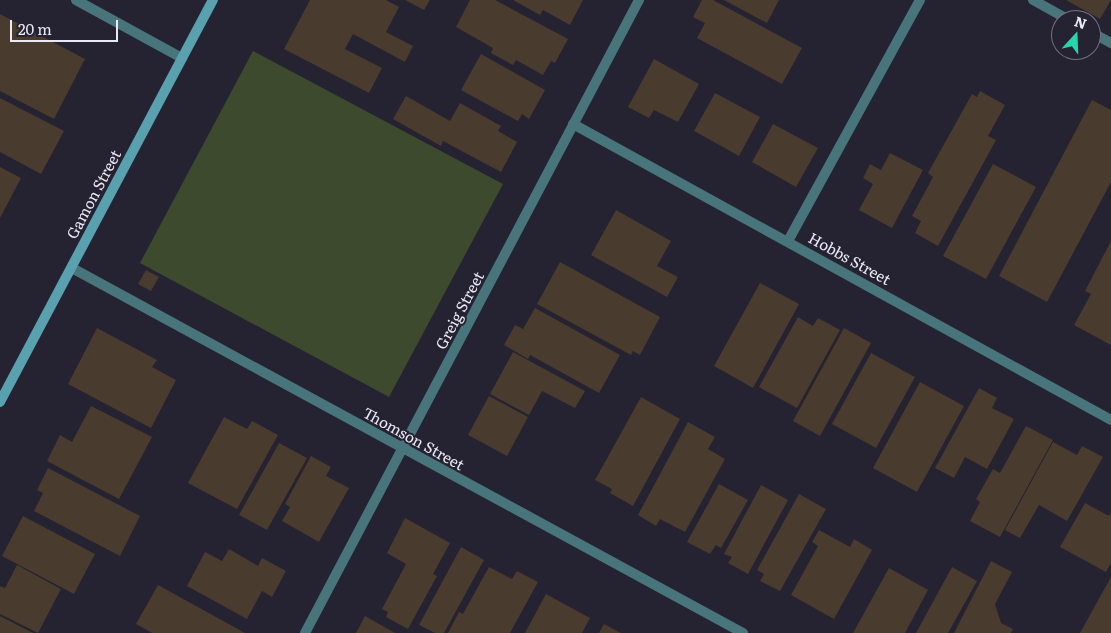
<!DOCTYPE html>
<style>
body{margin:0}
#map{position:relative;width:1111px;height:633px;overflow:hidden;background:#252232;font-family:Literata,serif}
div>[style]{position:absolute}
.green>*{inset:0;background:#3d4a2e}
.building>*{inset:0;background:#493b2d}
.lane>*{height:10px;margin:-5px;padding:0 5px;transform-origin:5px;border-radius:5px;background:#48747c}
.street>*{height:10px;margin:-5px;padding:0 5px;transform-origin:5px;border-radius:5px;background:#48747c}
.secondary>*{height:10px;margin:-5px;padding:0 5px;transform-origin:5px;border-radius:5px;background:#59a1ae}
span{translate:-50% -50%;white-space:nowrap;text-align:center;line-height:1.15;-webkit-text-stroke:4px #252232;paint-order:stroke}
.street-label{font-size:15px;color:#ebe9f4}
.north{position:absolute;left:1051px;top:10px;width:50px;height:50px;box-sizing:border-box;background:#252232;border:1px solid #747280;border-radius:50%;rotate:20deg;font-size:14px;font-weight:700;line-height:20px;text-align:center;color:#ebe9f4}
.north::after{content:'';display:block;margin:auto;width:18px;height:22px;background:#27d5ad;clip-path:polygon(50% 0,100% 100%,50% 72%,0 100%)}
.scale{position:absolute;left:10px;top:20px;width:108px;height:22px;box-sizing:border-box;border:2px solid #ebe9f4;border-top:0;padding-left:6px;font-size:15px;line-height:18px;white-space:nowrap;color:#ebe9f4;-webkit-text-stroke:4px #252232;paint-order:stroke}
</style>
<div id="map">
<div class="green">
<i style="clip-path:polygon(253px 51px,503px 184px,389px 397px,140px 263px)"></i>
</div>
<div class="building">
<i style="clip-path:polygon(310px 0,386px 0,399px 7px,386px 32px,413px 46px,405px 62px,353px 34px,345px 49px,382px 68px,369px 93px,284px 49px)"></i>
<i style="clip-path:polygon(405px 0,430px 0,424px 10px)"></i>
<i style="clip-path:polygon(470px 0,495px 0,568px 39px,555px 63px,551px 61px,543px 75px,516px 60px,513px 65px,491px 53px,493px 48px,456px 27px)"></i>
<i style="clip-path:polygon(513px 0,583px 0,570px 25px,543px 10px,540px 15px)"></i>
<i style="clip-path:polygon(702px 0,713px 0,802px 48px,782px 84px,697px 38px,705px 23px,693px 17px)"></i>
<i style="clip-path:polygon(724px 0,779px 0,767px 23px)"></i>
<i style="clip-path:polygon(1066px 0,1111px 0,1100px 19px)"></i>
<i style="clip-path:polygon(0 14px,85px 59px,54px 119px,0 91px)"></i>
<i style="clip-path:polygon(481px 54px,545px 90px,529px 119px,522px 114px,518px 121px,461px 90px)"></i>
<i style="clip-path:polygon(654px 59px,699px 84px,678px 122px,654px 110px,649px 118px,628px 107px)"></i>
<i style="clip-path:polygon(980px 91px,1005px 105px,988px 136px,996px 140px,938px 246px,915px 233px,921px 221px,912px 216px,933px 177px,928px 173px,972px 94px,977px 97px)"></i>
<i style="clip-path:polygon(715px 93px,760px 117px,739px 156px,694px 131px)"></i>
<i style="clip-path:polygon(406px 96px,450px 121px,460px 103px,501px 126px,498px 131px,517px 142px,501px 172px,443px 141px,441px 146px,393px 119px)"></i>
<i style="clip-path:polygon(0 98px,64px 131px,41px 174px,0 152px)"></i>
<i style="clip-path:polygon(1092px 100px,1111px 110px,1111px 182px,1047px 302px,999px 276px)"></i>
<i style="clip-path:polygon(773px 124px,818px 148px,796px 187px,752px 162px)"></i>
<i style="clip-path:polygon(890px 153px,923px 170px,892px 228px,859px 210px,873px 184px,863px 178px,870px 164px,881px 170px)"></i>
<i style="clip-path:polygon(993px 164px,1036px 187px,986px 279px,943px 256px)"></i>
<i style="clip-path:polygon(0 167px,21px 178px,0 218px)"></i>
<i style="clip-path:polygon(616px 210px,671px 241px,657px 266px,678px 277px,667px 297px,591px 255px)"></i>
<i style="clip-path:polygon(1111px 241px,1111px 345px,1074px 325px,1091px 294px,1085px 291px)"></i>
<i style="clip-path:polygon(560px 262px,660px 317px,640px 355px,633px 351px,631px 355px,537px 304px)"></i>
<i style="clip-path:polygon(146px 270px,159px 277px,151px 291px,138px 284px)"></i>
<i style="clip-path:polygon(760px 283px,799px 304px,753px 388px,714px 366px)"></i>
<i style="clip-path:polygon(535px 308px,620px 355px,599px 393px,530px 355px,528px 359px,504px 345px,515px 325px,523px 329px)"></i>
<i style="clip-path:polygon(798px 317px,813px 326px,818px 318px,840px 330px,797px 408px,759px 387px)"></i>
<i style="clip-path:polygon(97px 328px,157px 360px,152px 367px,176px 380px,151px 428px,68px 384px)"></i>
<i style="clip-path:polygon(844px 328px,871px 343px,820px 436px,793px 421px)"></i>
<i style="clip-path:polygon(513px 352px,585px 391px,575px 408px,542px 391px,529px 415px,490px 394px)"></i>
<i style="clip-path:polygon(871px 353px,915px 377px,876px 448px,832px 424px)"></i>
<i style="clip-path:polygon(920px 382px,964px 406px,917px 492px,873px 468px)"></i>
<i style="clip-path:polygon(979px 388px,997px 398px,992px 408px,1014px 419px,987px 469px,965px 457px,954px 478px,935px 468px)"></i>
<i style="clip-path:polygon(489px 396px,528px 417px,507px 456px,468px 435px)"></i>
<i style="clip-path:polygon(641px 397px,680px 419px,633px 506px,610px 493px,612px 489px,595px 480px)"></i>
<i style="clip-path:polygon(91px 406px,152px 437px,119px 499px,47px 461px,60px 435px,72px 442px)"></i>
<i style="clip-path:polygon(224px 417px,247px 429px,252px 421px,278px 435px,237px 509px,188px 483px)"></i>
<i style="clip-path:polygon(688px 422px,715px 437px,708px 449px,725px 459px,685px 532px,660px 519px,656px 526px,638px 515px)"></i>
<i style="clip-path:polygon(1026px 426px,1053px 440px,1000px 537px,970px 521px,980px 502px,976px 499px,993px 469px,1000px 473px)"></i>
<i style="clip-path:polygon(1053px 442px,1077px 455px,1082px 446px,1103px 457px,1067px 521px,1039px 505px,1020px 538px,1005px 530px)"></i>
<i style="clip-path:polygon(279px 443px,307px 458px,267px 530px,239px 515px)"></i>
<i style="clip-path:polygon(311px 456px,331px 467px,326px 476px,349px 488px,319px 542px,282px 521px,290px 507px,285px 504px)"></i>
<i style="clip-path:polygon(48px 468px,140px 516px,120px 556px,34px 511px,43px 493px,37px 490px)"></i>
<i style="clip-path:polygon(719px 484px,748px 500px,721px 548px,716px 545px,710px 554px,687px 542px)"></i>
<i style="clip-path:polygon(761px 485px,788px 500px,748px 574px,728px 563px,732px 557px,724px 554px)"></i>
<i style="clip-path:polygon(799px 494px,826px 509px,780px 591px,760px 581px,764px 574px,757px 570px)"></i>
<i style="clip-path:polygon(1085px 503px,1109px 516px,1111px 512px,1111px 563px,1106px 572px,1060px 547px)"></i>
<i style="clip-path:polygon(23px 516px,95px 554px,74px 594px,2px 556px)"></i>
<i style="clip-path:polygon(405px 518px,450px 543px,433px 574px,437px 576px,408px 629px,386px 617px,388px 612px,382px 609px,406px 564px,387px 553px)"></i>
<i style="clip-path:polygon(819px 530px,850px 547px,854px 539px,872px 550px,834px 619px,791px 595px,818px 546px,812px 542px)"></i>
<i style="clip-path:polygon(461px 547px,484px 560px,444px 633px,435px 633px,419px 625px)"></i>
<i style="clip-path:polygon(229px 549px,258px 566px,262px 558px,286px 571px,272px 597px,262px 591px,247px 619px,187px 586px,205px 552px,222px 561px)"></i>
<i style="clip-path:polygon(991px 561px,1012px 572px,995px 604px,1001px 623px,1013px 629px,1011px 633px,954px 633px)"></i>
<i style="clip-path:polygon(17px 565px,61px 589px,38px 633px,0 614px,0 586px,5px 588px)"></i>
<i style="clip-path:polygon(489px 567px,512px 579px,517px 571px,538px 582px,510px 633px,448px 633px,459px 612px,463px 614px)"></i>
<i style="clip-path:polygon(952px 567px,977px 581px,948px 633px,916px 633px)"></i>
<i style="clip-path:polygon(889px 568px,928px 590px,905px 633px,853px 633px)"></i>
<i style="clip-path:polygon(1111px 577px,1111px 633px,1080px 633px)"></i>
<i style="clip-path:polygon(158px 585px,245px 633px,152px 633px,136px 624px)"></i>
<i style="clip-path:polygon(546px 594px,590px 618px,582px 633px,525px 633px)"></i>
<i style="clip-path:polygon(0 616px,33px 633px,0 633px)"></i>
<i style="clip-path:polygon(365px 616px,395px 633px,356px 633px)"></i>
<i style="clip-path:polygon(604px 624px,621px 633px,599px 633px)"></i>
</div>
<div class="lane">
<i style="left:1033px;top:0;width:41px;rotate:29.1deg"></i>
<i style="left:1091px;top:32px;width:23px;rotate:29deg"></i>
<i style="left:788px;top:241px;width:275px;rotate:-61.3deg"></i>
</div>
<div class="street">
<i style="left:76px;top:0;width:121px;rotate:28.7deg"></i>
<i style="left:573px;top:124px;width:614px;rotate:28.82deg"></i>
<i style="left:72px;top:268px;width:764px;rotate:28.54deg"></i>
<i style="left:305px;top:633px;width:716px;rotate:-62.18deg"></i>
</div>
<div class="secondary">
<i style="left:0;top:402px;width:455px;rotate:-62.1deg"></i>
</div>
<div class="street-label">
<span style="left:93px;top:194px;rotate:-62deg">Gamon Street</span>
<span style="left:850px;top:258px;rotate:29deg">Hobbs Street</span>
<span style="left:459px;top:310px;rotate:-62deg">Greig Street</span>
<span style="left:414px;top:438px;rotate:29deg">Thomson Street</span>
</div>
<div class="north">N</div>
<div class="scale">20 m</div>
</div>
